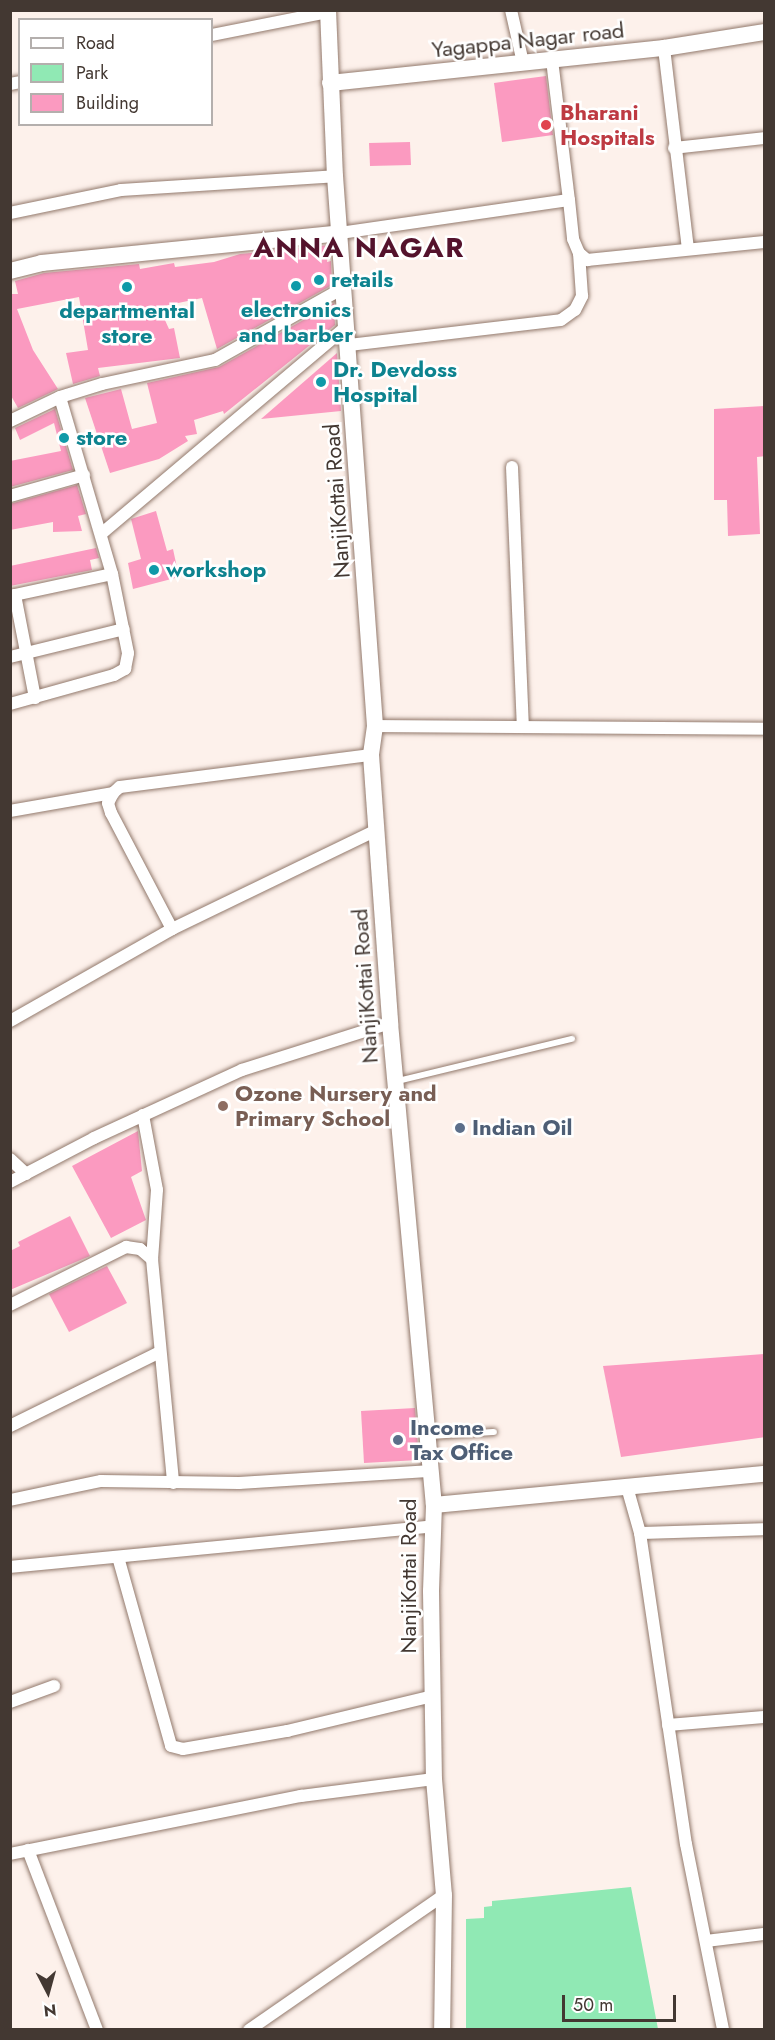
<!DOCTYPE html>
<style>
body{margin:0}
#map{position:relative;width:775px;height:2040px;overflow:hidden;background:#fdf1eb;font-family:Jost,sans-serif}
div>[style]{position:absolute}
.green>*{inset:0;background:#90e9b4}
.building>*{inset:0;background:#fb9ac0}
.roads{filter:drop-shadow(0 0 2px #92796c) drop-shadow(0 0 2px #92796c)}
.lane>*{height:6px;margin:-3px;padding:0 3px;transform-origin:3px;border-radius:3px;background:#fff}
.street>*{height:12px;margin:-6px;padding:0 6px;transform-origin:6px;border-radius:6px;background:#fff}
.secondary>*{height:16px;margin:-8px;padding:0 8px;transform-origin:8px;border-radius:8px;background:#fff}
.dots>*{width:16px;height:16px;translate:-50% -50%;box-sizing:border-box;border:3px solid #fff;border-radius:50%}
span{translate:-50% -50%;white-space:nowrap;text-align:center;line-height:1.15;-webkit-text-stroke:5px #fff;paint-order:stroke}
.street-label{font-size:22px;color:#433832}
.health-label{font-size:22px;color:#be3a42;font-weight:700}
.left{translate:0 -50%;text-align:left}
.culture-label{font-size:22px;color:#0d838f;font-weight:700}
.education-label{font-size:22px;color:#785e54;font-weight:700}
.service-label{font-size:22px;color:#4e5e75;font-weight:700}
.district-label{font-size:28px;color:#54122c;font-weight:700;letter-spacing:1.5px}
.frame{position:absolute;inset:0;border:12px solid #433832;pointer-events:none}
.legend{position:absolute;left:18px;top:18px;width:195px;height:108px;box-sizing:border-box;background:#fff;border:2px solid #b4afad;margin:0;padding:8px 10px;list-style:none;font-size:18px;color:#433832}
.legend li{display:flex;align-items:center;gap:12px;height:30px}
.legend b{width:30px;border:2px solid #b4afad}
.north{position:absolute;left:18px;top:1962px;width:60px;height:60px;-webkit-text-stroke:4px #fff;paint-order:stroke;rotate:174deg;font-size:16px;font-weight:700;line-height:24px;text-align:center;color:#433832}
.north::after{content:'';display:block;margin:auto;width:21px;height:27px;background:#433832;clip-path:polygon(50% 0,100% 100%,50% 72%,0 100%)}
.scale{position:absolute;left:562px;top:1995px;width:114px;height:27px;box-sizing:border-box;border:3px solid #433832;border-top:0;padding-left:8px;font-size:18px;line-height:21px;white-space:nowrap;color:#433832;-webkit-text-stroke:4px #fff;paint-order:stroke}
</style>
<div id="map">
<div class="green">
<i style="clip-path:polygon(631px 1887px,658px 2029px,466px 2029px,466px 1919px,484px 1918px,484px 1907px,492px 1906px,492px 1901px)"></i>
</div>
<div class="building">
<i style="clip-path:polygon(546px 76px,553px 135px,502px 142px,494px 83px)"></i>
<i style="clip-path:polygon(410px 142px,411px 165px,370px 166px,369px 143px)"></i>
<i style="clip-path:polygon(329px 245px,327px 262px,331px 261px,332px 285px,217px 349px,202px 298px,159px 307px,169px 329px,174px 328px,180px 358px,98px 368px,100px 376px,73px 384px,66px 353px,88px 350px,79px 297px,17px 309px,33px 350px,58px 389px,18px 408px,10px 394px,10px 294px,18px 294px,15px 281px,44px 273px,139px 264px,140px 269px,174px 263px,175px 267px,214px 262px,240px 254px)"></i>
<i style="clip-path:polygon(334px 303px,335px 325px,224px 414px,223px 411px,194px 420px,197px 434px,185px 436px,188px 441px,159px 459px,110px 473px,85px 398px,121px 389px,132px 429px,157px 423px,147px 383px,219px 367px)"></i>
<i style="clip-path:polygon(337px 353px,341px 411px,261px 419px)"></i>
<i style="clip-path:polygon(765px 406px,765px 456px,757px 457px,760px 534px,728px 536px,727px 500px,714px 500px,714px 409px)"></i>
<i style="clip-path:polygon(55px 409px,73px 470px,10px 487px,10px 461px,61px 451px,54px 423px,20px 440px,15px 428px)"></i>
<i style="clip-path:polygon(77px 485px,86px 514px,78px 516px,82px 531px,53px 532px,53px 522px,10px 530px,10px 504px)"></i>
<i style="clip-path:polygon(156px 511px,167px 551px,173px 549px,179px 577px,133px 589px,128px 563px,141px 559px,131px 519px)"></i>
<i style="clip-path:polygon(96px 548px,99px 558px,90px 560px,92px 570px,10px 586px,10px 566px)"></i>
<i style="clip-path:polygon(138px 1131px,142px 1171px,131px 1177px,146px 1220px,111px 1238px,72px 1166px)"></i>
<i style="clip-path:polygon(70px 1216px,90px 1256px,10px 1290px,10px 1251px,20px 1246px,18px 1242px)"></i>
<i style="clip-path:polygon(107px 1266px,127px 1303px,69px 1332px,49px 1294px)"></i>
<i style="clip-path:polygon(765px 1354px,765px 1437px,621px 1457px,603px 1366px)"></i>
<i style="clip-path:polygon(415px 1408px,419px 1460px,364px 1463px,361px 1411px)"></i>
</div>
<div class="roads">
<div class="lane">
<i style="left:398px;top:1081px;width:179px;rotate:-13.6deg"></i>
<i style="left:429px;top:1436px;width:65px;rotate:-3.5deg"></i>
</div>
<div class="street">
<i style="left:511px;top:10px;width:54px;rotate:77.2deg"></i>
<i style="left:212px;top:35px;width:118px;rotate:-11.2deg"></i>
<i style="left:664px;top:48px;width:201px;rotate:83.2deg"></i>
<i style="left:552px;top:60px;width:141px;rotate:83.1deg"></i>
<i style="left:10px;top:84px;width:10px;rotate:-11deg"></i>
<i style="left:674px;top:148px;width:91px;rotate:-6.3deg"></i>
<i style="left:10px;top:213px;width:113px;rotate:-11.7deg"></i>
<i style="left:121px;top:190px;width:214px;rotate:-3.7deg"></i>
<i style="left:340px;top:233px;width:231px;rotate:-8.2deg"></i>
<i style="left:569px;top:200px;width:39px;rotate:84deg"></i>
<i style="left:573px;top:239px;width:15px;rotate:67deg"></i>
<i style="left:579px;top:253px;width:11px;rotate:41deg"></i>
<i style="left:587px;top:260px;width:178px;rotate:-5.8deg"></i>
<i style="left:349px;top:345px;width:213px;rotate:-6.7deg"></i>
<i style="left:561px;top:320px;width:17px;rotate:-36deg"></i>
<i style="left:575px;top:310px;width:16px;rotate:-63deg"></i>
<i style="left:582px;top:296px;width:43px;rotate:-94deg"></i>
<i style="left:10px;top:421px;width:55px;rotate:-25.6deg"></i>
<i style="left:60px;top:397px;width:44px;rotate:-17.2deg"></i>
<i style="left:102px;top:384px;width:116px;rotate:-12deg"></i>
<i style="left:215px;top:360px;width:149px;rotate:-29.3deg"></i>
<i style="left:512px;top:467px;width:260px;rotate:87.6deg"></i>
<i style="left:10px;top:496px;width:77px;rotate:-15.8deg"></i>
<i style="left:101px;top:534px;width:322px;rotate:-40.2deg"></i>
<i style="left:15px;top:595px;width:105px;rotate:79deg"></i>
<i style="left:10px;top:596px;width:104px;rotate:-12.2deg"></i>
<i style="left:10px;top:657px;width:117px;rotate:-13.8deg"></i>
<i style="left:10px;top:704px;width:108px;rotate:-15.6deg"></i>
<i style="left:114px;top:675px;width:13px;rotate:-29deg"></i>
<i style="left:125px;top:669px;width:16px;rotate:-79deg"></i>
<i style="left:128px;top:653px;width:81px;rotate:-101.4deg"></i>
<i style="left:112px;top:574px;width:184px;rotate:-106.4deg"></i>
<i style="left:375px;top:726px;width:389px;rotate:0.4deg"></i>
<i style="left:10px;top:811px;width:105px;rotate:-9.9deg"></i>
<i style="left:172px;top:929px;width:131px;rotate:-117.7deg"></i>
<i style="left:111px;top:813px;width:10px;rotate:-107deg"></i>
<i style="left:108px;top:803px;width:11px;rotate:-63deg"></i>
<i style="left:113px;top:793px;width:9px;rotate:-41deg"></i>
<i style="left:120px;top:787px;width:253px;rotate:-7.3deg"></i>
<i style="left:10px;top:1021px;width:186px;rotate:-29.6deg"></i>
<i style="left:172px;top:929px;width:228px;rotate:-25.8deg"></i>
<i style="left:143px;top:1115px;width:76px;rotate:79.4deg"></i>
<i style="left:157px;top:1190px;width:69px;rotate:94.1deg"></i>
<i style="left:152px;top:1259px;width:225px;rotate:84.6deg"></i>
<i style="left:10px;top:1159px;width:22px;rotate:43deg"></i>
<i style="left:10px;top:1182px;width:95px;rotate:-27.6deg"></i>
<i style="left:94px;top:1138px;width:163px;rotate:-24.7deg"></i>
<i style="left:242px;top:1070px;width:155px;rotate:-17.6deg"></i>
<i style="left:10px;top:1305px;width:130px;rotate:-26.6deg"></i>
<i style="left:126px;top:1247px;width:14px;rotate:8deg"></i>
<i style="left:140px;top:1249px;width:16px;rotate:40deg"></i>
<i style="left:10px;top:1426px;width:167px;rotate:-26.3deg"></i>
<i style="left:627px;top:1487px;width:48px;rotate:74.2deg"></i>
<i style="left:640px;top:1533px;width:314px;rotate:81.6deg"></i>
<i style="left:686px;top:1844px;width:190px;rotate:78.7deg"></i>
<i style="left:10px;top:1500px;width:93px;rotate:-11.8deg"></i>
<i style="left:101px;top:1481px;width:138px;rotate:0.8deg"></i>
<i style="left:239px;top:1483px;width:189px;rotate:-3.6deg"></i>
<i style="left:640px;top:1533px;width:124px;rotate:-1.8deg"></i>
<i style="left:118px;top:1557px;width:196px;rotate:74.3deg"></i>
<i style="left:171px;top:1746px;width:12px;rotate:14deg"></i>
<i style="left:183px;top:1749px;width:106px;rotate:-9.8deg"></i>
<i style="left:287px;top:1731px;width:150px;rotate:-13.5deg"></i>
<i style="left:10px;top:1567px;width:425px;rotate:-5.5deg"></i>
<i style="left:10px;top:1702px;width:47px;rotate:-20deg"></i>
<i style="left:668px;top:1725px;width:96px;rotate:-4.8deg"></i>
<i style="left:28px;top:1850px;width:193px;rotate:69deg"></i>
<i style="left:10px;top:1854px;width:297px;rotate:-11.3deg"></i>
<i style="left:301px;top:1796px;width:134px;rotate:-7.3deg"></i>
<i style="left:706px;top:1941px;width:58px;rotate:-6.9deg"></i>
<i style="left:249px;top:2030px;width:237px;rotate:-34.7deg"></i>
</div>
<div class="secondary">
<i style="left:328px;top:10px;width:166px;rotate:87.6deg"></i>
<i style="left:335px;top:176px;width:551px;rotate:85.84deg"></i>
<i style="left:375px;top:726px;width:29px;rotate:98deg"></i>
<i style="left:371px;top:755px;width:269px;rotate:85.9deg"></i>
<i style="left:390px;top:1023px;width:484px;rotate:84.8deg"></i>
<i style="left:434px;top:1505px;width:86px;rotate:92deg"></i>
<i style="left:431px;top:1591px;width:188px;rotate:89.1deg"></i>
<i style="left:434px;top:1779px;width:116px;rotate:85.1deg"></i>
<i style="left:444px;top:1895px;width:135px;rotate:90.8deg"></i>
<i style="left:330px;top:83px;width:336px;rotate:-6deg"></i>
<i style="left:664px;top:48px;width:101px;rotate:-9.1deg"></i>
<i style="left:10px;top:271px;width:33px;rotate:-14deg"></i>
<i style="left:42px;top:263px;width:300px;rotate:-5.7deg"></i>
<i style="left:434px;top:1505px;width:331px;rotate:-5.4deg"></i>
</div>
</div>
<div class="dots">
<i style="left:546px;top:125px;background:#e0444e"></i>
<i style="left:319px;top:280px;background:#0f9aa8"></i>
<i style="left:296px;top:286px;background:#0f9aa8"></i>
<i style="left:127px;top:287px;background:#0f9aa8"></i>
<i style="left:321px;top:382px;background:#0f9aa8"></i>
<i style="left:64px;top:438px;background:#0f9aa8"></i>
<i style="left:154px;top:570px;background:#0f9aa8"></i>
<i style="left:223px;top:1106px;background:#8d6e63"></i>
<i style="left:460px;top:1128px;background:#5c6f8a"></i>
<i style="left:398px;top:1440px;background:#5c6f8a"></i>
</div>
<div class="street-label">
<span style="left:528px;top:40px;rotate:-6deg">Yagappa Nagar road</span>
<span style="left:337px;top:501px;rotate:-94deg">NanjiKottai Road</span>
<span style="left:365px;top:986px;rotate:-94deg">NanjiKottai Road</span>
<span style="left:409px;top:1576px;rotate:-90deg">NanjiKottai Road</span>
</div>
<div class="health-label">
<span class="left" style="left:560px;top:125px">Bharani<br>Hospitals</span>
</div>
<div class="culture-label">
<span class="left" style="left:331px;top:280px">retails</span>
<span style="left:296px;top:322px">electronics<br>and barber</span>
<span style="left:127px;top:323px">departmental<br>store</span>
<span class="left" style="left:333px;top:382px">Dr. Devdoss<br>Hospital</span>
<span class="left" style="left:76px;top:438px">store</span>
<span class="left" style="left:166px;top:570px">workshop</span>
</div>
<div class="education-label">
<span class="left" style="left:235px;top:1106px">Ozone Nursery and<br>Primary School</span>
</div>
<div class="service-label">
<span class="left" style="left:472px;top:1128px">Indian Oil</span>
<span class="left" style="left:410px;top:1440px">Income<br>Tax Office</span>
</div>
<div class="district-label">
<span style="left:359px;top:248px">ANNA NAGAR</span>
</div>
<div class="frame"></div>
<ul class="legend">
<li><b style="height:8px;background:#fff"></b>Road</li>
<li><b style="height:16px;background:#90e9b4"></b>Park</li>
<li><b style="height:16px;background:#fb9ac0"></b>Building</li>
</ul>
<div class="north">N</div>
<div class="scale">50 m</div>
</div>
